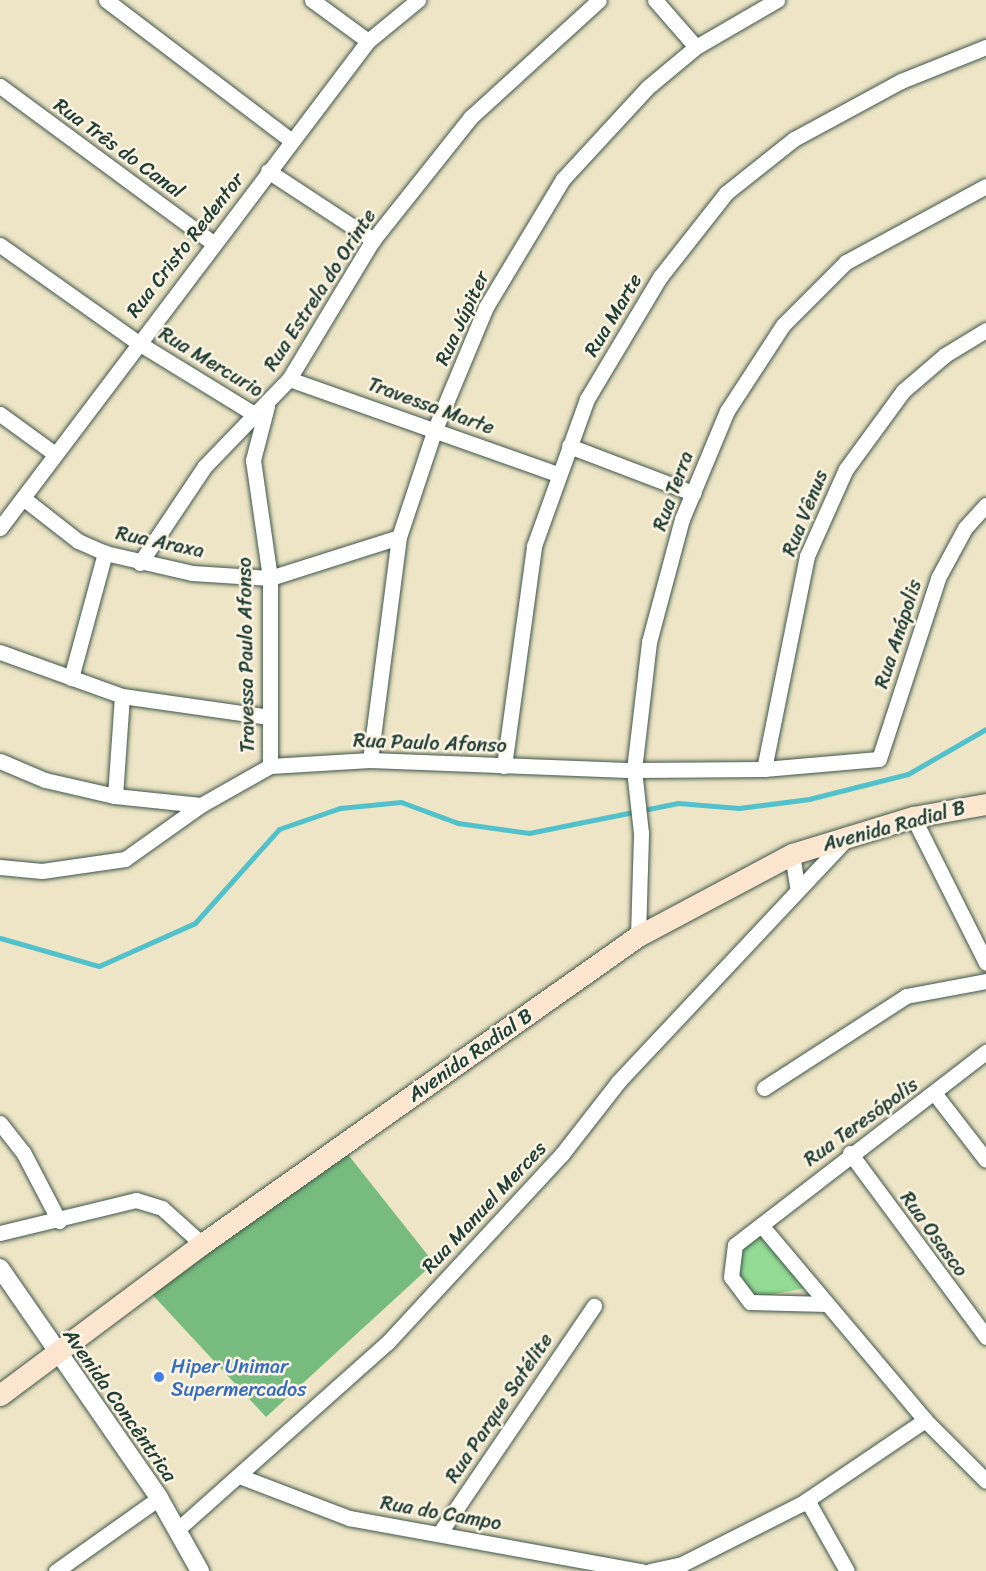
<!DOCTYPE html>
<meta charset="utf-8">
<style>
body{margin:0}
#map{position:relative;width:986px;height:1571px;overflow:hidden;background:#ede5c5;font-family:Sriracha,sans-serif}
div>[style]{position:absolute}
.green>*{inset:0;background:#94db95}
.forest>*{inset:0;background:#77bb7e}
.stream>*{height:5px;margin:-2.5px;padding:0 2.5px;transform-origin:2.5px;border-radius:2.5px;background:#53c1cb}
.roads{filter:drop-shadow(0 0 2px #3e564a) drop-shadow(0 0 2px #3e564a)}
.minor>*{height:15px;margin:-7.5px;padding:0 7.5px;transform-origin:7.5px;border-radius:7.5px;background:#fff}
.tertiary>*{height:18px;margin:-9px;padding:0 9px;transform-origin:9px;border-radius:9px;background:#fff}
.secondary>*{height:21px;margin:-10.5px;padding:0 10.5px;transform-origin:10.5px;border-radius:10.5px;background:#fce5cf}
.dots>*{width:16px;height:16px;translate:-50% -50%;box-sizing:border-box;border:3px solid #fcf5e5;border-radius:50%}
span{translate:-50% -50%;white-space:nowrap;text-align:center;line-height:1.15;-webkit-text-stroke:5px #fcf5e5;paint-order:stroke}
.street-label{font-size:20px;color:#1f3d34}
.shop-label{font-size:20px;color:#366cbe}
.left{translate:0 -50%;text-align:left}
</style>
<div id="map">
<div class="green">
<i style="clip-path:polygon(760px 1228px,811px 1287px,754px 1298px,736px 1286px,737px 1247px)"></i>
</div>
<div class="forest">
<i style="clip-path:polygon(342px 1147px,434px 1263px,266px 1417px,150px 1292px)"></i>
</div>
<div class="stream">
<i style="left:0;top:938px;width:103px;rotate:15.8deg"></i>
<i style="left:99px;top:966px;width:105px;rotate:-24.1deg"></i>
<i style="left:195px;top:923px;width:126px;rotate:-48.2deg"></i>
<i style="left:279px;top:829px;width:65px;rotate:-19deg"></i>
<i style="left:340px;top:808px;width:61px;rotate:-5.6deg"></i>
<i style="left:401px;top:802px;width:61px;rotate:20.2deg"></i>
<i style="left:458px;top:823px;width:72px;rotate:8deg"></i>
<i style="left:529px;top:833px;width:152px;rotate:-11.4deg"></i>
<i style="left:678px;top:803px;width:61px;rotate:4.7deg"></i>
<i style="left:739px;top:808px;width:71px;rotate:-7.3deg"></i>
<i style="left:809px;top:799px;width:102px;rotate:-14.2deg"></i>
<i style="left:908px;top:774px;width:90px;rotate:-30deg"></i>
</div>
<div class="roads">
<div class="minor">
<i style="left:106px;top:0;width:233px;rotate:37.2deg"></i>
<i style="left:312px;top:0;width:69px;rotate:36.2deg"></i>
<i style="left:655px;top:0;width:62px;rotate:48.9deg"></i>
<i style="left:0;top:86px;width:265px;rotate:36.4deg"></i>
<i style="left:268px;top:171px;width:126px;rotate:33.3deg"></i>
<i style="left:0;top:245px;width:168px;rotate:35.3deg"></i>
<i style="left:137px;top:342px;width:147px;rotate:31.6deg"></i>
<i style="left:289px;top:379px;width:285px;rotate:19.5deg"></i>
<i style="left:267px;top:406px;width:56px;rotate:104.5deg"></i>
<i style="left:253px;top:460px;width:119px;rotate:81.8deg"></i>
<i style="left:270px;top:578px;width:188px;rotate:90deg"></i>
<i style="left:0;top:414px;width:68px;rotate:36deg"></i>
<i style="left:569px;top:446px;width:133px;rotate:20.8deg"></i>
<i style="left:23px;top:498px;width:70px;rotate:38deg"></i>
<i style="left:78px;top:541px;width:30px;rotate:24deg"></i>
<i style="left:105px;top:553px;width:89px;rotate:12.9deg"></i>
<i style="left:192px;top:573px;width:78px;rotate:3.7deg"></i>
<i style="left:270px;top:578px;width:135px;rotate:-17.6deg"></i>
<i style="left:0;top:528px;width:610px;rotate:-52.92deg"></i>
<i style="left:368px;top:41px;width:65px;rotate:-39.4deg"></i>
<i style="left:140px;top:563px;width:117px;rotate:-56.2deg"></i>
<i style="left:205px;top:466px;width:121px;rotate:-46deg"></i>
<i style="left:289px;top:379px;width:162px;rotate:-58.9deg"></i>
<i style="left:373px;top:240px;width:157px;rotate:-51.5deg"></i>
<i style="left:471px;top:117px;width:173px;rotate:-42.4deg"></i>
<i style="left:0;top:652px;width:130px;rotate:19.8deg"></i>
<i style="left:122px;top:696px;width:149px;rotate:8.1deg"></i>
<i style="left:71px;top:678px;width:130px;rotate:-74.8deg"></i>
<i style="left:370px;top:760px;width:225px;rotate:-82.6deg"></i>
<i style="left:399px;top:537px;width:114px;rotate:-71.6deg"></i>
<i style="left:435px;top:429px;width:132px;rotate:-67.3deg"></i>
<i style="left:486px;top:307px;width:149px;rotate:-59deg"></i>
<i style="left:563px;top:179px;width:125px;rotate:-47.3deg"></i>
<i style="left:648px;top:87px;width:62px;rotate:-39.8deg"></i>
<i style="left:696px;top:47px;width:94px;rotate:-30.1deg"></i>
<i style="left:0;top:761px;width:49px;rotate:22.9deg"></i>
<i style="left:45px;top:780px;width:72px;rotate:12.9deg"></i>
<i style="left:115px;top:796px;width:86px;rotate:6deg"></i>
<i style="left:504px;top:766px;width:222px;rotate:-82.2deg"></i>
<i style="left:534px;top:546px;width:156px;rotate:-70.2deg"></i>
<i style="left:587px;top:399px;width:142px;rotate:-59.1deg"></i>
<i style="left:660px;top:277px;width:107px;rotate:-51.8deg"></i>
<i style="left:726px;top:193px;width:87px;rotate:-38.5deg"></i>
<i style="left:794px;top:139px;width:122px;rotate:-28.5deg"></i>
<i style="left:901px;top:81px;width:92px;rotate:-21.8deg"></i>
<i style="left:764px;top:769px;width:217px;rotate:-78.6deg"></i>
<i style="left:807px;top:556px;width:95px;rotate:-65.9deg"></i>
<i style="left:846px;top:469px;width:97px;rotate:-53.8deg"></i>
<i style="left:903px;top:391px;width:55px;rotate:-40.6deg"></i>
<i style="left:945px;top:355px;width:48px;rotate:-31.4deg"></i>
<i style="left:115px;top:796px;width:100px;rotate:-86deg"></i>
<i style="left:913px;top:817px;width:163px;rotate:63.4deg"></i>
<i style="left:792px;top:854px;width:36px;rotate:81deg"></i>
<i style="left:0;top:867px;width:42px;rotate:5.4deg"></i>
<i style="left:42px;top:871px;width:84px;rotate:-8.2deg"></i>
<i style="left:125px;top:859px;width:93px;rotate:-35.4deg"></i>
<i style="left:201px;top:805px;width:79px;rotate:-29.5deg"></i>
<i style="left:270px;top:766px;width:100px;rotate:-3.4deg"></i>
<i style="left:370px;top:760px;width:264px;rotate:2.2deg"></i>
<i style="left:634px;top:770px;width:130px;rotate:-0.4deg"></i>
<i style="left:764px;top:769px;width:115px;rotate:-5deg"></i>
<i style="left:879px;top:759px;width:190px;rotate:-71.9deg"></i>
<i style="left:938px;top:578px;width:57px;rotate:-61.6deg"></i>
<i style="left:965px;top:528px;width:31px;rotate:-48deg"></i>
<i style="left:638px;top:936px;width:103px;rotate:-88.3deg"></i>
<i style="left:641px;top:833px;width:63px;rotate:-96.3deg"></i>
<i style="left:634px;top:770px;width:129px;rotate:-83.3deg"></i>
<i style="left:649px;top:642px;width:127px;rotate:-75deg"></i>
<i style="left:682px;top:519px;width:117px;rotate:-67.4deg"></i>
<i style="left:727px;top:411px;width:103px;rotate:-56.9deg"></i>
<i style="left:783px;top:325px;width:89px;rotate:-45deg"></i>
<i style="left:846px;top:262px;width:159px;rotate:-28.5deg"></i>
<i style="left:764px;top:1088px;width:169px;rotate:-32.9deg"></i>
<i style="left:906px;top:996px;width:81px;rotate:-10.6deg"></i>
<i style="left:935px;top:1094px;width:83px;rotate:52.3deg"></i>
<i style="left:0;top:1123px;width:37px;rotate:52deg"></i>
<i style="left:23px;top:1152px;width:78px;rotate:62.4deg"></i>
<i style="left:850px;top:1153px;width:229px;rotate:53.5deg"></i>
<i style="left:761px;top:1225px;width:255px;rotate:49.9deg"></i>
<i style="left:925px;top:1420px;width:86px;rotate:45deg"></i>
<i style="left:0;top:1233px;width:140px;rotate:-13.6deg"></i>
<i style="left:136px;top:1200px;width:27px;rotate:17deg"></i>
<i style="left:162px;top:1208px;width:54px;rotate:42deg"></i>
<i style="left:827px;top:1304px;width:77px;rotate:-178.5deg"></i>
<i style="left:750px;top:1302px;width:31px;rotate:-127deg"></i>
<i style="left:731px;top:1277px;width:32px;rotate:-83deg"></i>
<i style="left:735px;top:1245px;width:317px;rotate:-37.6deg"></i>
<i style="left:239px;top:1476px;width:118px;rotate:20.9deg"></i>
<i style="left:349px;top:1518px;width:298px;rotate:10.3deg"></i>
<i style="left:807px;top:1500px;width:81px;rotate:60.6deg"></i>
<i style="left:178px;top:1529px;width:280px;rotate:-41.7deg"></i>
<i style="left:387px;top:1343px;width:258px;rotate:-47.2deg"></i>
<i style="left:562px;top:1154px;width:91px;rotate:-52.1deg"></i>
<i style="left:618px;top:1082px;width:335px;rotate:-46.8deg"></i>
<i style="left:439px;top:1534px;width:276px;rotate:-55.8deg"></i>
<i style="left:56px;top:1571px;width:126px;rotate:-35.3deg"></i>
<i style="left:650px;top:1571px;width:33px;rotate:-12deg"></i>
<i style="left:682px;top:1564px;width:133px;rotate:-26.8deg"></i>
<i style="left:801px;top:1504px;width:150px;rotate:-34.1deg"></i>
</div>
<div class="tertiary">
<i style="left:0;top:1268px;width:280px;rotate:55.3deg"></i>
<i style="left:159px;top:1498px;width:84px;rotate:60.7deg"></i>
</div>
<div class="secondary">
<i style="left:0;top:1395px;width:252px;rotate:-36.8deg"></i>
<i style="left:202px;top:1244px;width:534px;rotate:-35.24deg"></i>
<i style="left:638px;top:936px;width:174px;rotate:-28deg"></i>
<i style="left:792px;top:854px;width:127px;rotate:-17deg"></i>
<i style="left:913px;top:817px;width:74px;rotate:-10.1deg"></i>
</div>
</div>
<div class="dots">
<i style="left:159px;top:1377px;background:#3f7fe0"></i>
</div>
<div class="street-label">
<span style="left:119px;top:148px;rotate:36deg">Rua Três do Canal</span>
<span style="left:185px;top:245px;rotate:-52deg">Rua Cristo Redentor</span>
<span style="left:320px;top:290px;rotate:-57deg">Rua Estrela do Orinte</span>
<span style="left:613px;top:315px;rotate:-59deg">Rua Marte</span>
<span style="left:462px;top:318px;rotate:-65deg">Rua Júpiter</span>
<span style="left:211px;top:362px;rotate:31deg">Rua Mercurio</span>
<span style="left:431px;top:406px;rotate:20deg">Travessa Marte</span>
<span style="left:673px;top:491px;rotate:-70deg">Rua Terra</span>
<span style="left:805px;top:513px;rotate:-68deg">Rua Vênus</span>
<span style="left:160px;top:542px;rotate:12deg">Rua Araxa</span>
<span style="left:898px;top:634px;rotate:-72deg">Rua Anápolis</span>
<span style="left:246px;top:655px;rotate:-91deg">Travessa Paulo Afonso</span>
<span style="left:430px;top:743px;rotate:2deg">Rua Paulo Afonso</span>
<span style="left:894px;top:826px;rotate:-15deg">Avenida Radial B</span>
<span style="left:470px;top:1055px;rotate:-35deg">Avenida Radial B</span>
<span style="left:861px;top:1122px;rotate:-36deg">Rua Teresópolis</span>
<span style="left:484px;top:1207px;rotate:-47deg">Rua Manuel Merces</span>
<span style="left:934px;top:1234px;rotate:54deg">Rua Osasco</span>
<span style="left:120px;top:1405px;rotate:55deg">Avenida Concêntrica</span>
<span style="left:499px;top:1408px;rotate:-56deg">Rua Parque Satélite</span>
<span style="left:441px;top:1513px;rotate:10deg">Rua do Campo</span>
</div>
<div class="shop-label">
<span class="left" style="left:171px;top:1378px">Hiper Unimar<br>Supermercados</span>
</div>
</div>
